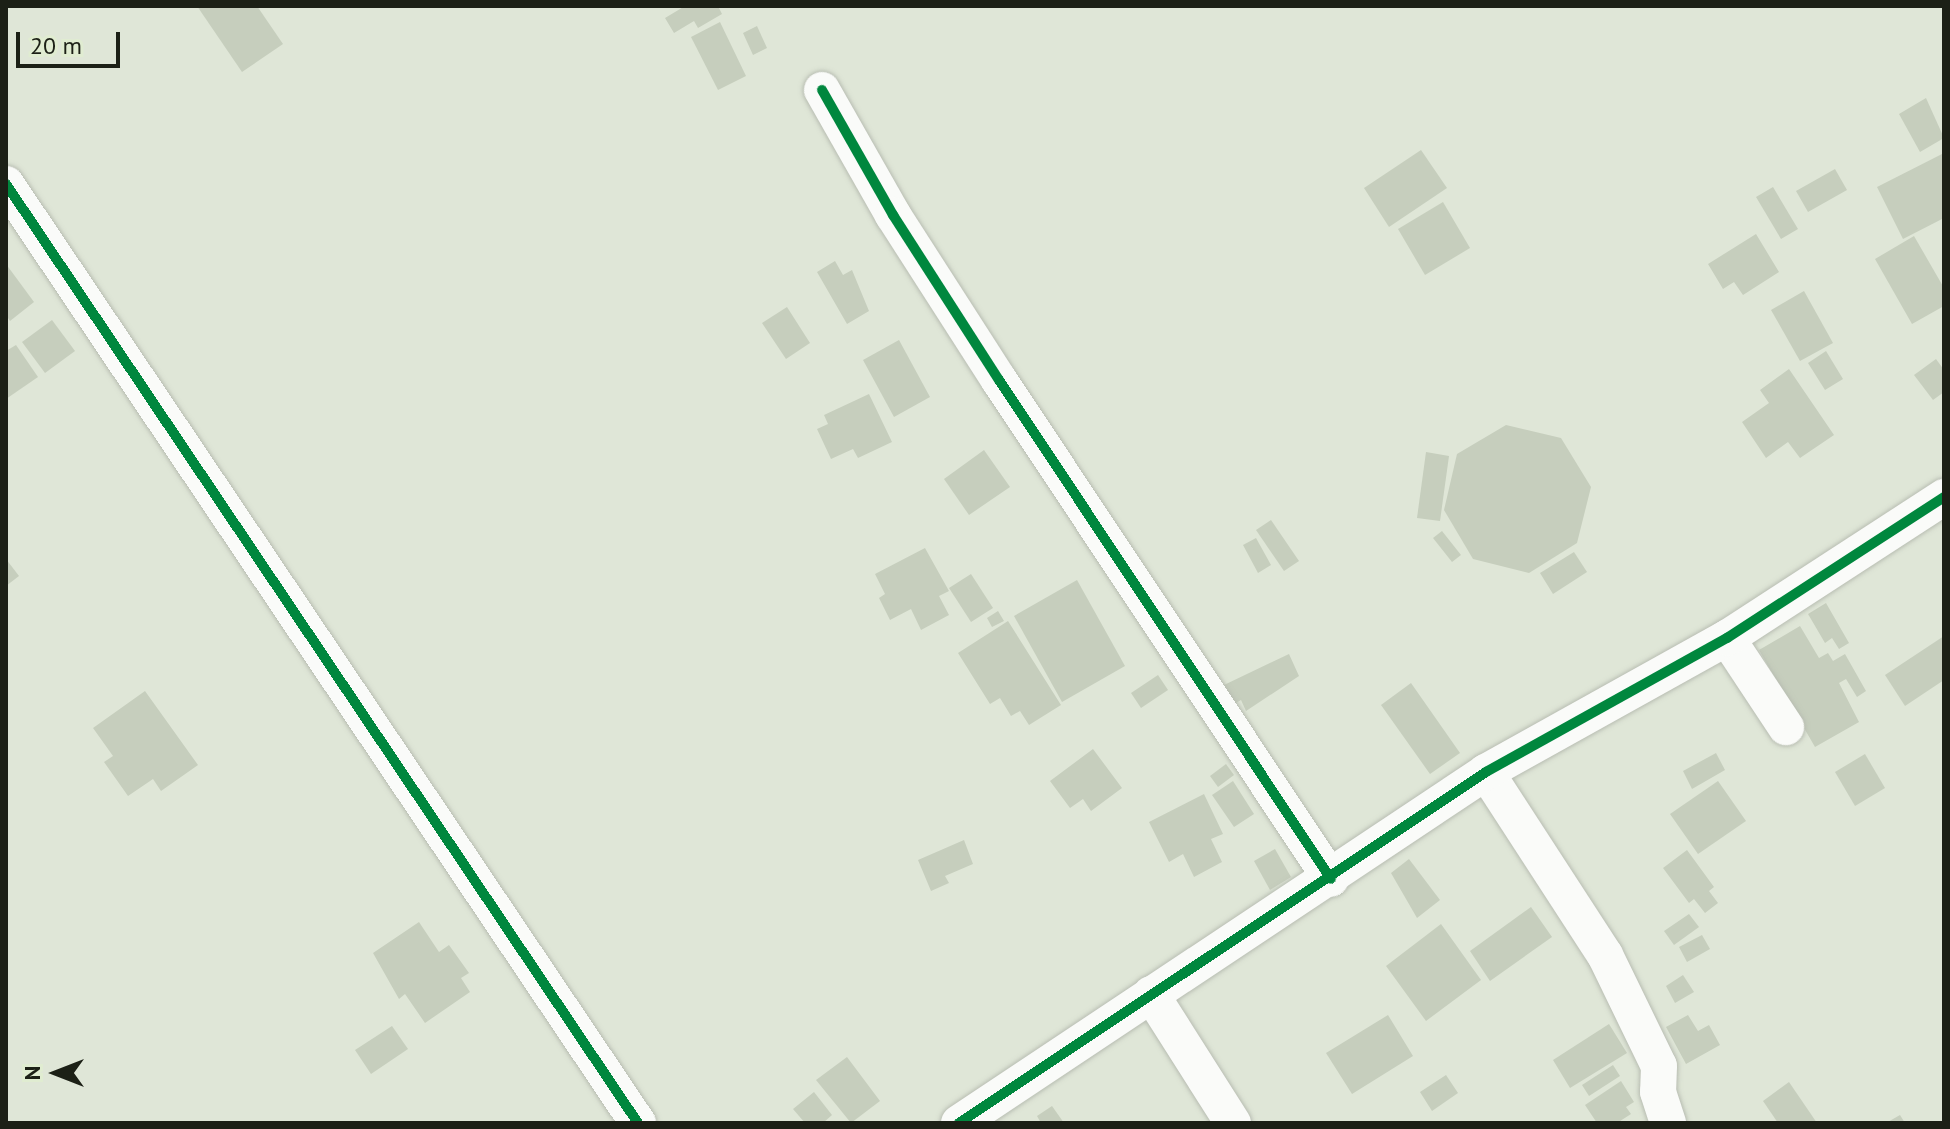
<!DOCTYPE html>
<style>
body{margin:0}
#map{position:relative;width:1950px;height:1129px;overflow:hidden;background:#dfe6d7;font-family:"PT Sans",sans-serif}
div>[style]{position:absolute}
.building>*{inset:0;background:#c6cebd}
.roads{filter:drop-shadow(0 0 2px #b8bdb2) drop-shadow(0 0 2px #b8bdb2)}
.street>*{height:36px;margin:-18px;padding:0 18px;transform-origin:18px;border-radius:18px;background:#fafbf9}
.cycleway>*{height:10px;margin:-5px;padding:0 5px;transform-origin:5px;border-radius:5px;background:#00873e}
span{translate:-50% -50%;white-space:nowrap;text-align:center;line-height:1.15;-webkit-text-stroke:6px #e0ecd1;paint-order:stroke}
.frame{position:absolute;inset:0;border:8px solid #1c2016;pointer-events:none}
.north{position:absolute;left:16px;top:1033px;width:80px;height:80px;-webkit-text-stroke:6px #e0ecd1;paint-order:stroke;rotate:270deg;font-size:22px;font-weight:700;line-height:32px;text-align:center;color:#1c2016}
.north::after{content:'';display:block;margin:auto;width:28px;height:36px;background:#1c2016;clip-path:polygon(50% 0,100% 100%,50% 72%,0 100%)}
.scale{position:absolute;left:16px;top:32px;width:104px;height:36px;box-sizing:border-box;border:4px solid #1c2016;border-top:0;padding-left:10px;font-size:24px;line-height:28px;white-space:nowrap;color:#1c2016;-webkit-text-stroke:6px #e0ecd1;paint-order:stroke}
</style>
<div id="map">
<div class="building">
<i style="clip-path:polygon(197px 6px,257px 6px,283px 44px,242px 72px)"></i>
<i style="clip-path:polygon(685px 6px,718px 6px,722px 14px,698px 28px,694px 21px,674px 33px,665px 18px)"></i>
<i style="clip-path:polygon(720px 22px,746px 76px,718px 90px,691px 37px)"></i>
<i style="clip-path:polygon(757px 26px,767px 48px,753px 55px,743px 33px)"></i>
<i style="clip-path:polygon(1926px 98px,1944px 138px,1920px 152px,1899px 114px)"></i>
<i style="clip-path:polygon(1421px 150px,1447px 188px,1389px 227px,1364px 188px)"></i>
<i style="clip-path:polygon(1944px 153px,1944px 218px,1903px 239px,1877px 187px)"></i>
<i style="clip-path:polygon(1835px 169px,1847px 190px,1808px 212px,1796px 191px)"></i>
<i style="clip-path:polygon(1773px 187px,1798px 229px,1781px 239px,1756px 197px)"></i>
<i style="clip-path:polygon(1443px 202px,1470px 248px,1425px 275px,1398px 229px)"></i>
<i style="clip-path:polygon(1756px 234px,1779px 272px,1743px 295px,1734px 282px,1723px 289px,1708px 264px)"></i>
<i style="clip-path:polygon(1914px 236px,1944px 288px,1944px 306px,1912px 324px,1875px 259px)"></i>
<i style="clip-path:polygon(835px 261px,843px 275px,852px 270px,869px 311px,847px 324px,817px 272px)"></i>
<i style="clip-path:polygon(6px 264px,34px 302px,10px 321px,6px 315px)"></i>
<i style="clip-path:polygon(1804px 291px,1833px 343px,1800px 361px,1771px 310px)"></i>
<i style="clip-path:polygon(787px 307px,810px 343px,786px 359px,762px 323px)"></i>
<i style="clip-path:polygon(52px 320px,75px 351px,45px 373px,22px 342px)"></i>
<i style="clip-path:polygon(899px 340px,930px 397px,894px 417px,863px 360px)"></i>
<i style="clip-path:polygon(16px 345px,38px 377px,6px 399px,6px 351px)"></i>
<i style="clip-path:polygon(1826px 351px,1843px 379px,1825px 390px,1808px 363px)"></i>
<i style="clip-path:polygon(1936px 359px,1944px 370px,1944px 392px,1933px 400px,1914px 375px)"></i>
<i style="clip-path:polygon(1789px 369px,1834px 435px,1800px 458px,1788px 442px,1766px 458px,1742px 422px,1769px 403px,1760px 390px)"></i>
<i style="clip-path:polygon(869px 394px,892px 442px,858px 458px,853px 449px,831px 459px,817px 429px,828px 424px,824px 415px)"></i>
<i style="clip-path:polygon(1506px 425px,1561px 438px,1591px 487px,1577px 543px,1529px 573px,1473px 559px,1444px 510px,1457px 454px)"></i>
<i style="clip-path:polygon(984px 450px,1010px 487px,969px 515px,944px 479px)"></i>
<i style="clip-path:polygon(1426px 452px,1449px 456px,1440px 521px,1417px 518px)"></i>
<i style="clip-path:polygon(1271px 520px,1299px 561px,1284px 571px,1256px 530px)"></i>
<i style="clip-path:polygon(1442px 531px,1461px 555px,1452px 562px,1433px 538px)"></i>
<i style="clip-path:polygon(1256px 538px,1271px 565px,1258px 573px,1243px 545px)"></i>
<i style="clip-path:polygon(925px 548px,949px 591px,939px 596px,949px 615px,921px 630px,911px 609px,890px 620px,879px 598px,885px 594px,875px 574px)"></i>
<i style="clip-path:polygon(1574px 552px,1587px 572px,1553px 594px,1540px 573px)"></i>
<i style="clip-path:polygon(6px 559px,19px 576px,6px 586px)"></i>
<i style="clip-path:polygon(971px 574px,993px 608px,971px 622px,949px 588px)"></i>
<i style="clip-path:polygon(1077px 580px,1125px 666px,1062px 702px,1014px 616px)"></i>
<i style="clip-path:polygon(1826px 603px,1849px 643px,1839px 649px,1832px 638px,1825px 643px,1808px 614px)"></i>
<i style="clip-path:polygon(998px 611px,1004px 621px,992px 627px,987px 618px)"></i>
<i style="clip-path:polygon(1008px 621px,1061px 705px,1029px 725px,1020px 711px,1011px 716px,1000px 698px,990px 704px,958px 653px)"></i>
<i style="clip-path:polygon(1800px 626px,1819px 658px,1828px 653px,1833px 661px,1845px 654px,1866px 691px,1857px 697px,1846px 679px,1839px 683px,1859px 722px,1815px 747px,1759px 650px)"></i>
<i style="clip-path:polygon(1944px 636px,1944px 680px,1905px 706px,1885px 675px)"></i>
<i style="clip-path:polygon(1289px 654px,1299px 676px,1246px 711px,1241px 700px,1234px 704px,1224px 685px)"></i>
<i style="clip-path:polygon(1158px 675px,1168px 690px,1141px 708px,1131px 693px)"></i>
<i style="clip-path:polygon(1411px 683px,1460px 753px,1430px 774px,1381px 705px)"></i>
<i style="clip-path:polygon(145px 691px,198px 765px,161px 791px,153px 779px,128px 796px,104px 762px,113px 756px,93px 728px)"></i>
<i style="clip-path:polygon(1093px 749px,1122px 788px,1091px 811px,1083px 799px,1070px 808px,1050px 781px)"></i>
<i style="clip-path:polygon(1716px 753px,1725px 770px,1692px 789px,1683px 771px)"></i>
<i style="clip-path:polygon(1865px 754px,1885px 788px,1855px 806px,1835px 772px)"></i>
<i style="clip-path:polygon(1226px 764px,1234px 775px,1218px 787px,1210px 776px)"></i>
<i style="clip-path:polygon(1233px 781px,1254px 814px,1234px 827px,1212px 795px)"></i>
<i style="clip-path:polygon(1718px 781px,1746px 821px,1698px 854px,1670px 814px)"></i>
<i style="clip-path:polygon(1204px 794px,1223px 834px,1211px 839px,1222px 862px,1194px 877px,1183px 854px,1169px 862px,1149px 822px)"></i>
<i style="clip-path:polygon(964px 840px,973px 864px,945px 876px,949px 883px,931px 891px,918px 860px)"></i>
<i style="clip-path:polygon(1275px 849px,1291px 877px,1270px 890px,1254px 861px)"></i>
<i style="clip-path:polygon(1687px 850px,1714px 887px,1709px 891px,1718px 903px,1705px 913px,1694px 899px,1689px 903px,1663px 868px)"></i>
<i style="clip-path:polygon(1409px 859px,1440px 900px,1417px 918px,1391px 873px)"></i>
<i style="clip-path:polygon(1531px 907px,1552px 937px,1490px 981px,1470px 951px)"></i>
<i style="clip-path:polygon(1689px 914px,1699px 927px,1674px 945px,1664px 931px)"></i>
<i style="clip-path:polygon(419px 922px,439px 952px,449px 945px,469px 973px,461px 978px,470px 992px,425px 1023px,405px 994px,399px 999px,373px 953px)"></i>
<i style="clip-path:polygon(1441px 924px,1481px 980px,1426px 1021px,1386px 966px)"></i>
<i style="clip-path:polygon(1702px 935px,1710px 949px,1687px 962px,1679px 947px)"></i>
<i style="clip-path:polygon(1683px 975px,1694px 992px,1675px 1003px,1666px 986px)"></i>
<i style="clip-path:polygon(1388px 1015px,1413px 1056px,1352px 1094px,1326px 1053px)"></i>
<i style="clip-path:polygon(1688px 1015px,1698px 1031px,1709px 1025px,1720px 1045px,1686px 1064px,1666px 1027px)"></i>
<i style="clip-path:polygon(1609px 1024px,1627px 1053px,1570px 1088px,1553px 1060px)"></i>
<i style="clip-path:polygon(392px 1026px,408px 1049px,371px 1074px,355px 1050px)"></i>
<i style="clip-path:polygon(847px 1057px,880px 1101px,851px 1123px,816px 1080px)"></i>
<i style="clip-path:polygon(1613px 1065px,1620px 1076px,1589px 1096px,1582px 1085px)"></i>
<i style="clip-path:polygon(1446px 1075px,1458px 1093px,1432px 1111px,1420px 1092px)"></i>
<i style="clip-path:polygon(1621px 1081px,1634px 1102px,1626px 1107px,1631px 1114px,1617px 1123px,1597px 1123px,1585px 1105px)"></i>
<i style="clip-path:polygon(1789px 1082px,1817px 1123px,1778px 1123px,1763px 1101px)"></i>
<i style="clip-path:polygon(814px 1092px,832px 1115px,823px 1123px,805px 1123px,793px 1109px)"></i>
<i style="clip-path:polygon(1052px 1106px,1064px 1123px,1041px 1123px,1037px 1116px)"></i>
<i style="clip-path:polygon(1900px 1115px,1905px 1123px,1886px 1123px)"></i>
</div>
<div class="roads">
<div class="street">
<i style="left:822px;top:90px;width:144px;rotate:60.4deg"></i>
<i style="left:893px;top:215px;width:196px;rotate:57.3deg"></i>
<i style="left:999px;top:380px;width:599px;rotate:56.36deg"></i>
<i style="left:6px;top:184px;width:1132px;rotate:56.06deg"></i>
<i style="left:1727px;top:638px;width:107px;rotate:56.5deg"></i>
<i style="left:1486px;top:772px;width:218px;rotate:57deg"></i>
<i style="left:1605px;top:955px;width:123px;rotate:64.1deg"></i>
<i style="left:1659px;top:1066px;width:26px;rotate:92deg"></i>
<i style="left:1658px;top:1092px;width:33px;rotate:72deg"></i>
<i style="left:1151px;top:994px;width:153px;rotate:57.6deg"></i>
<i style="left:959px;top:1123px;width:633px;rotate:-33.66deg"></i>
<i style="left:1486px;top:772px;width:276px;rotate:-29.1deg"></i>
<i style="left:1727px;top:638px;width:259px;rotate:-33deg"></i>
</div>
</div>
<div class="cycleway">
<i style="left:822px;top:90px;width:144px;rotate:60.4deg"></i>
<i style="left:893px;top:215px;width:196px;rotate:57.3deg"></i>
<i style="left:999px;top:380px;width:599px;rotate:56.36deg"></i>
<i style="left:6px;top:184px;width:1132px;rotate:56.06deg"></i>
<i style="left:959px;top:1123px;width:633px;rotate:-33.66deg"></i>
<i style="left:1486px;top:772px;width:276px;rotate:-29.1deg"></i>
<i style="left:1727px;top:638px;width:259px;rotate:-33deg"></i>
</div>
<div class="frame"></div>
<div class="north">N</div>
<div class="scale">20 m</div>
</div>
